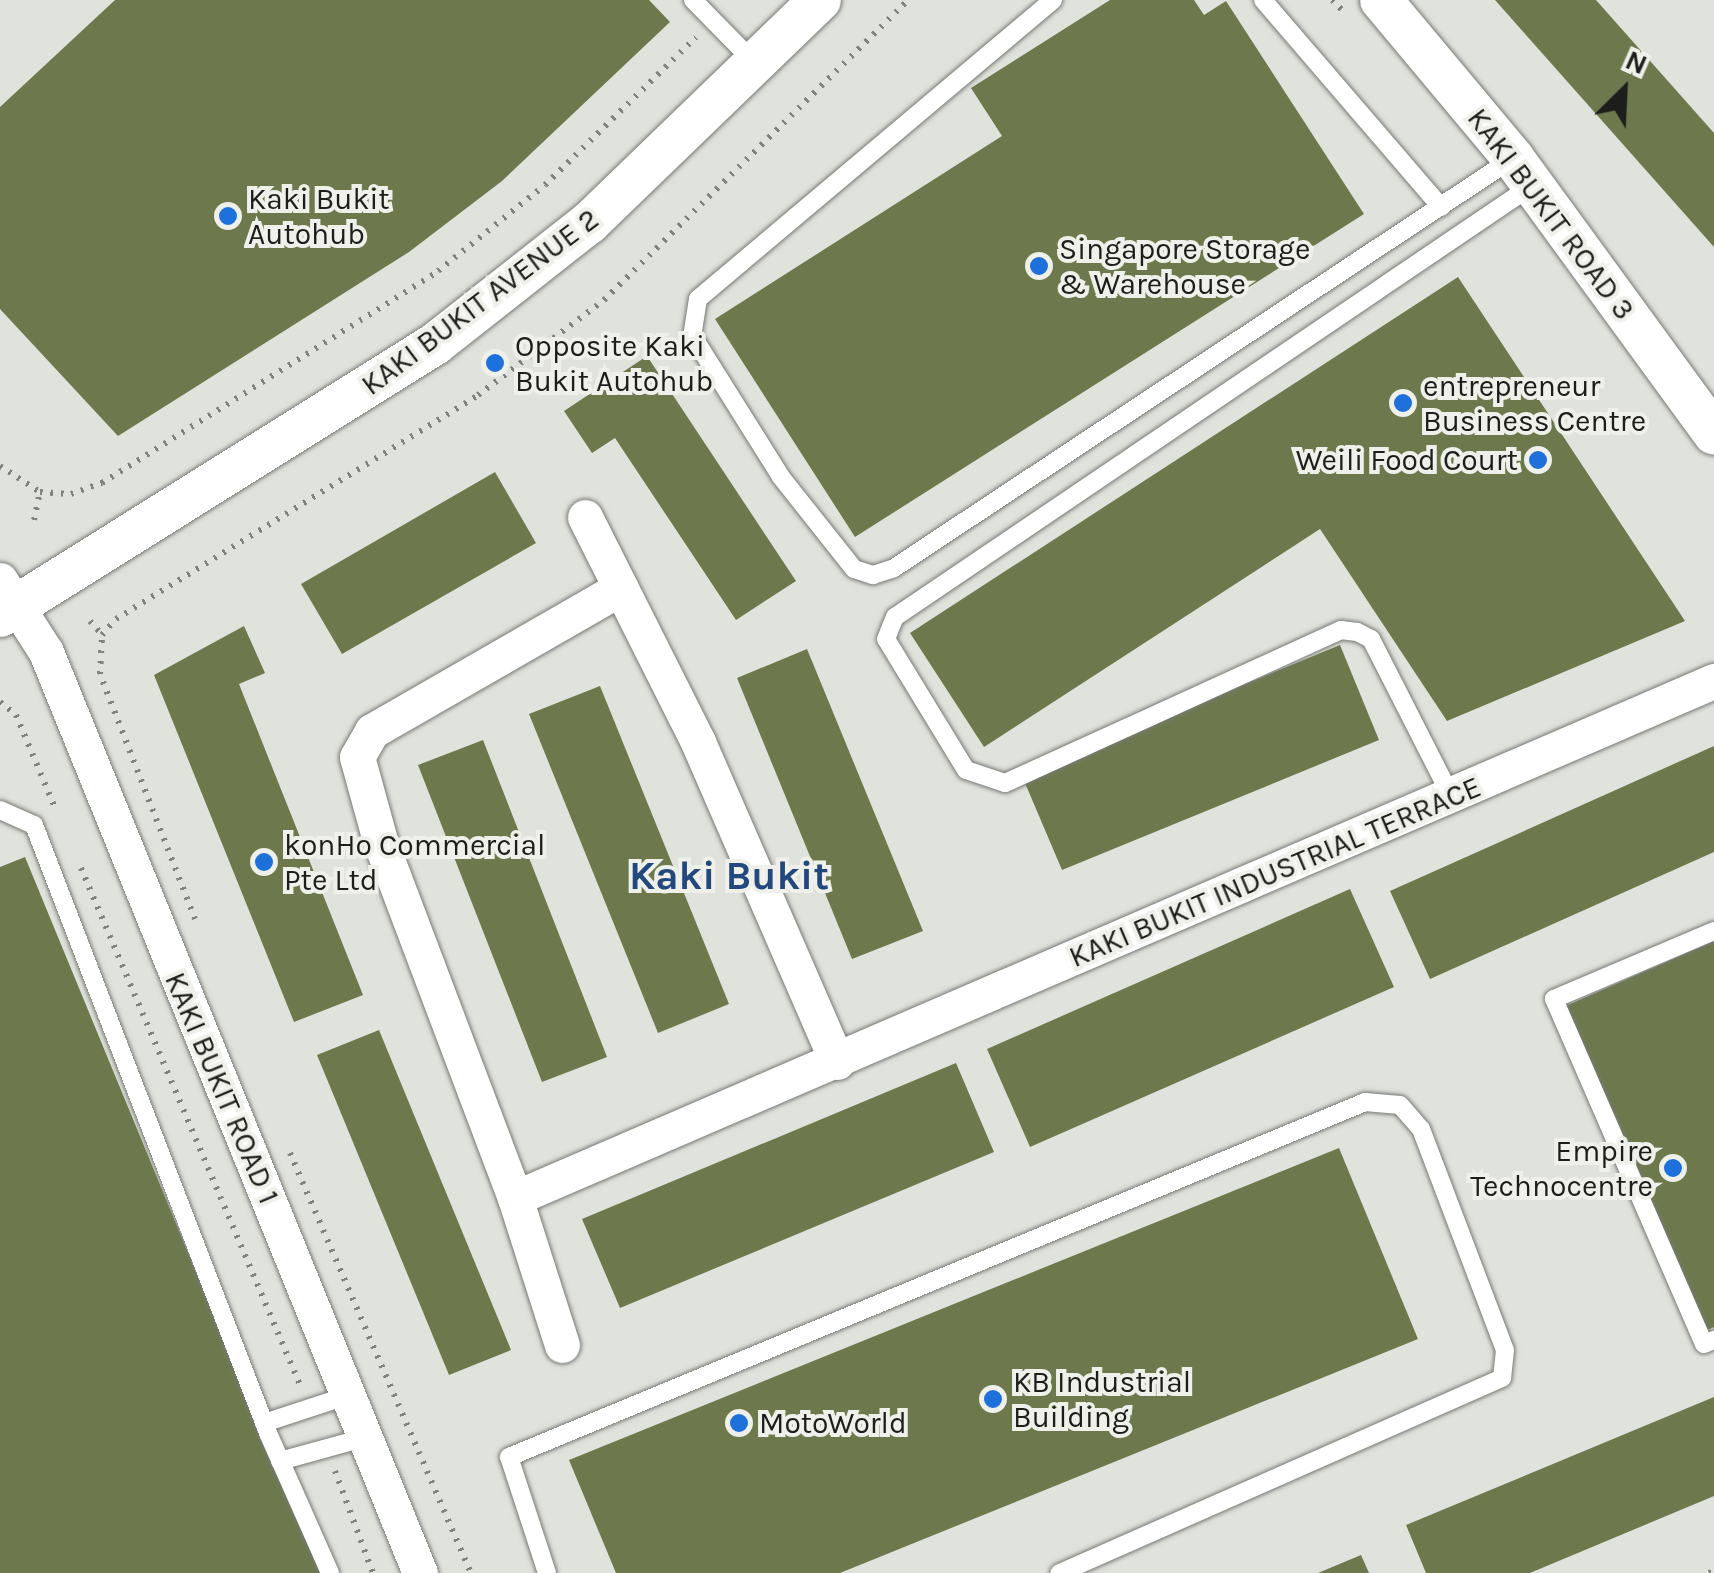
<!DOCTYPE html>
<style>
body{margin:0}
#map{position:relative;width:1714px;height:1573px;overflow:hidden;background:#e0e3dc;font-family:Karla,sans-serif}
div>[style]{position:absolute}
.building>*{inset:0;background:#6d794d}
.path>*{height:6px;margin-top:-3px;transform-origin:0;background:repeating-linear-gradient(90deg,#80827d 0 2.5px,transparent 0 10.5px)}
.roads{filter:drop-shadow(0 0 2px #777973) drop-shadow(0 0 2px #777973)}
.service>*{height:18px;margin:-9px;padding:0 9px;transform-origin:9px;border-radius:9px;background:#fff}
.minor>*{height:35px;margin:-17.5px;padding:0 17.5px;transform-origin:17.5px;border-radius:17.5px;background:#fff}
.tertiary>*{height:42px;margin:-21px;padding:0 21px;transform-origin:21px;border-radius:21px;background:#fff}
.dots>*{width:28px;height:28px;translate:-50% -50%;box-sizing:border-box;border:5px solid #eef0e9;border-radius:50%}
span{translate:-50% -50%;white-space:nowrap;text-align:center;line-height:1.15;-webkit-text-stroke:8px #eef0e9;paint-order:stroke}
.poi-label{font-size:30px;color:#1d1e1b}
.left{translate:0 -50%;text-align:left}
.right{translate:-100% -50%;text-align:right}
.street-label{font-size:30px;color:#1d1e1b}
.district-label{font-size:40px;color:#22487d;font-weight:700}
.north{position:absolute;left:1574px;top:40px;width:100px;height:100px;-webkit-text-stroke:8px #eef0e9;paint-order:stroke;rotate:24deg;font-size:28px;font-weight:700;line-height:40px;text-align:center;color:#1d1e1b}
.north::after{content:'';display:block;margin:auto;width:35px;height:45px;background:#1d1e1b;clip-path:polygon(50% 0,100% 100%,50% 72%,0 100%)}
</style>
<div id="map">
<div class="building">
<i style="clip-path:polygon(115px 0,649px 0,670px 22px,502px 181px,409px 252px,118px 436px,0 309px,0 107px)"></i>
<i style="clip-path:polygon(1110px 0,1194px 0,1204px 15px,1226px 1px,1364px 214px,855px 537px,715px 319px,1002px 136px,971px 88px)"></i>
<i style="clip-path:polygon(1495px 0,1596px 0,1714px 133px,1714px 247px)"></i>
<i style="clip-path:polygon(1458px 277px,1685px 621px,1447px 721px,1320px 529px,984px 747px,910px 633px)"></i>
<i style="clip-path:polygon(647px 356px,796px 581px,736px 620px,615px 438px,592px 453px,564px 411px)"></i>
<i style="clip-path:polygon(495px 472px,536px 543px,342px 654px,301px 584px)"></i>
<i style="clip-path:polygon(244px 626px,265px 673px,239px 684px,363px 995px,294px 1022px,154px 675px)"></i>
<i style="clip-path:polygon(1340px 645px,1379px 740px,1062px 870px,1022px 776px)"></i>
<i style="clip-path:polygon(807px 649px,923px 931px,852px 959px,737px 678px)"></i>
<i style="clip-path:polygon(600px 686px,729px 1004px,658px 1033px,529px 714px)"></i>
<i style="clip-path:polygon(483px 740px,607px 1057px,542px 1082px,418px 765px)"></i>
<i style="clip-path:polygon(1714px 746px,1714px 852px,1430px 979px,1390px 891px)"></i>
<i style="clip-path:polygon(25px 857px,320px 1573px,0 1573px,0 867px)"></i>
<i style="clip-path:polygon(1350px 889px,1394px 987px,1030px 1147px,987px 1049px)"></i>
<i style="clip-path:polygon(1714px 941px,1714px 1327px,1705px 1331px,1561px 1008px)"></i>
<i style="clip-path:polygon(379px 1030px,511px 1350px,449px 1375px,317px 1055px)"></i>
<i style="clip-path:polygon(956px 1063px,994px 1152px,620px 1308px,582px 1219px)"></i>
<i style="clip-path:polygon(1339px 1148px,1418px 1339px,840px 1573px,616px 1573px,569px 1460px)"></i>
<i style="clip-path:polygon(1714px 1397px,1714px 1496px,1530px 1573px,1426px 1573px,1406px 1525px)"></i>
<i style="clip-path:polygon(1361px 1555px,1369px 1573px,1318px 1573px)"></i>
</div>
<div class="path">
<i style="left:1332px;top:0;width:20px;rotate:45deg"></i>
<i style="left:0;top:466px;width:48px;rotate:33deg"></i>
<i style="left:40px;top:492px;width:31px;rotate:4deg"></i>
<i style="left:71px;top:494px;width:33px;rotate:-20deg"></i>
<i style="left:102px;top:483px;width:397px;rotate:-32.2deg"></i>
<i style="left:438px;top:271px;width:137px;rotate:-38.8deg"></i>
<i style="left:545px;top:185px;width:211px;rotate:-44.4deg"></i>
<i style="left:34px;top:520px;width:29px;rotate:-78deg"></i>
<i style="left:90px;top:621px;width:18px;rotate:49deg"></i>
<i style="left:0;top:702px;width:21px;rotate:39deg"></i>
<i style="left:16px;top:715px;width:103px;rotate:67.2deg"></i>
<i style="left:81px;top:868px;width:561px;rotate:67.04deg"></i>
<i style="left:195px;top:919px;width:263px;rotate:-111.2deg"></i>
<i style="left:100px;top:674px;width:39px;rotate:-87deg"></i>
<i style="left:102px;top:635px;width:21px;rotate:-49deg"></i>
<i style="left:116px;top:619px;width:426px;rotate:-31.7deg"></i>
<i style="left:478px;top:395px;width:158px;rotate:-37deg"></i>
<i style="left:604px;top:300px;width:427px;rotate:-44.6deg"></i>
<i style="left:290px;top:1153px;width:457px;rotate:66.7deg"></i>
<i style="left:335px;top:1471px;width:109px;rotate:69.6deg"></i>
<i style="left:1709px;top:1573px;width:5px;rotate:-22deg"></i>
</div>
<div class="roads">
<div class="service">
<i style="left:693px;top:0;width:88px;rotate:45.5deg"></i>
<i style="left:1053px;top:0;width:464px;rotate:139.9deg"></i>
<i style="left:698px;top:299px;width:36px;rotate:99deg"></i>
<i style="left:692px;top:335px;width:168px;rotate:57.9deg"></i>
<i style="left:781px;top:477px;width:117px;rotate:51.6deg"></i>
<i style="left:854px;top:569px;width:20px;rotate:18deg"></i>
<i style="left:873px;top:575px;width:22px;rotate:-18deg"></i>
<i style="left:894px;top:568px;width:741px;rotate:-33.5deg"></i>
<i style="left:1263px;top:0;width:273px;rotate:49.3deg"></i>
<i style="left:1451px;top:796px;width:176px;rotate:-117deg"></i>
<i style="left:1371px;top:639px;width:16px;rotate:-153deg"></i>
<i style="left:1357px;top:632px;width:16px;rotate:-173deg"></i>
<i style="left:1341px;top:630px;width:369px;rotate:155.5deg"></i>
<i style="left:1005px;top:783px;width:41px;rotate:-161.6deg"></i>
<i style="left:966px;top:770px;width:153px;rotate:-121.4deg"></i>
<i style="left:886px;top:639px;width:24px;rotate:-68deg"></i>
<i style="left:895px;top:617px;width:770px;rotate:-34.1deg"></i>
<i style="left:0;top:810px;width:37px;rotate:24deg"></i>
<i style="left:34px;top:825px;width:651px;rotate:68.95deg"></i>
<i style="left:268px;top:1433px;width:153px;rotate:66.1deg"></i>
<i style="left:1714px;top:931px;width:174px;rotate:157deg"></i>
<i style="left:1554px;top:999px;width:376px;rotate:66.5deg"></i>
<i style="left:1704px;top:1344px;width:11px;rotate:-22deg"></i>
<i style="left:264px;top:1423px;width:89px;rotate:-18.2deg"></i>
<i style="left:280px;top:1461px;width:90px;rotate:-15.4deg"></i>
<i style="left:547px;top:1573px;width:122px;rotate:-108.1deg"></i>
<i style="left:509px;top:1457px;width:927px;rotate:-22.52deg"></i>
<i style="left:1365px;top:1102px;width:35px;rotate:5deg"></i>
<i style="left:1400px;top:1105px;width:32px;rotate:49deg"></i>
<i style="left:1421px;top:1129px;width:236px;rotate:69.2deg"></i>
<i style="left:1505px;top:1350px;width:28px;rotate:96deg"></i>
<i style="left:1502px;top:1378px;width:484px;rotate:156.2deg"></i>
</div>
<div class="minor">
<i style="left:585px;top:517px;width:252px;rotate:63.3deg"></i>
<i style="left:698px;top:742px;width:349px;rotate:66.5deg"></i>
<i style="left:0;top:580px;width:85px;rotate:57.4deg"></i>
<i style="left:46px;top:652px;width:994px;rotate:67.9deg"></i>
<i style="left:515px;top:1198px;width:1306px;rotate:-23.33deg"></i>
<i style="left:562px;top:1345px;width:154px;rotate:-107.7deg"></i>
<i style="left:515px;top:1198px;width:379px;rotate:-110.7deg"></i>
<i style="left:381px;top:844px;width:90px;rotate:-105.4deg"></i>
<i style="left:357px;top:757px;width:30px;rotate:-60deg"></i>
<i style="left:372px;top:731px;width:287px;rotate:-29.9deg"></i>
</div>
<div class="tertiary">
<i style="left:1381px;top:0;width:206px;rotate:50.1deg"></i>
<i style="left:1513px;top:158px;width:341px;rotate:53.9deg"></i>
<i style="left:0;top:616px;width:513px;rotate:-32.02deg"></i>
<i style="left:435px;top:344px;width:196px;rotate:-38.2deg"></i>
<i style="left:589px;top:223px;width:321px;rotate:-44deg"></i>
</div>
</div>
<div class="dots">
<i style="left:228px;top:216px;background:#1e70da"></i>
<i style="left:1039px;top:266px;background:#1e70da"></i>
<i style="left:495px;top:363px;background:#1e70da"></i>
<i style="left:1403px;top:403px;background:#1e70da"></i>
<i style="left:1538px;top:460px;background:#1e70da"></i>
<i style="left:264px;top:862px;background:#1e70da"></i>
<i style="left:1673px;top:1168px;background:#1e70da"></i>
<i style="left:993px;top:1399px;background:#1e70da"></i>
<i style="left:739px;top:1423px;background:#1e70da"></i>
</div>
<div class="poi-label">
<span class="left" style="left:248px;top:216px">Kaki Bukit<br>Autohub</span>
<span class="left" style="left:1059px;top:266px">Singapore Storage<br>&amp; Warehouse</span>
<span class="left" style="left:515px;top:363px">Opposite Kaki<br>Bukit Autohub</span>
<span class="left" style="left:1423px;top:403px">entrepreneur<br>Business Centre</span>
<span class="right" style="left:1518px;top:460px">Weili Food Court</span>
<span class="left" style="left:284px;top:862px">konHo Commercial<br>Pte Ltd</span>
<span class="right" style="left:1653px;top:1168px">Empire<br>Technocentre</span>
<span class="left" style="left:1013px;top:1399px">KB Industrial<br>Building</span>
<span class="left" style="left:759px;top:1423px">MotoWorld</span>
</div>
<div class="street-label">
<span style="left:1551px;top:214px;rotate:53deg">KAKI BUKIT ROAD 3</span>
<span style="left:480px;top:302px;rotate:-37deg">KAKI BUKIT AVENUE 2</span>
<span style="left:1275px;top:872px;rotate:-23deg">KAKI BUKIT INDUSTRIAL TERRACE</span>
<span style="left:222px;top:1088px;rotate:67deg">KAKI BUKIT ROAD 1</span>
</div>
<div class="district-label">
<span style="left:729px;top:876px">Kaki Bukit</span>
</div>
<div class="north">N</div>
</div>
